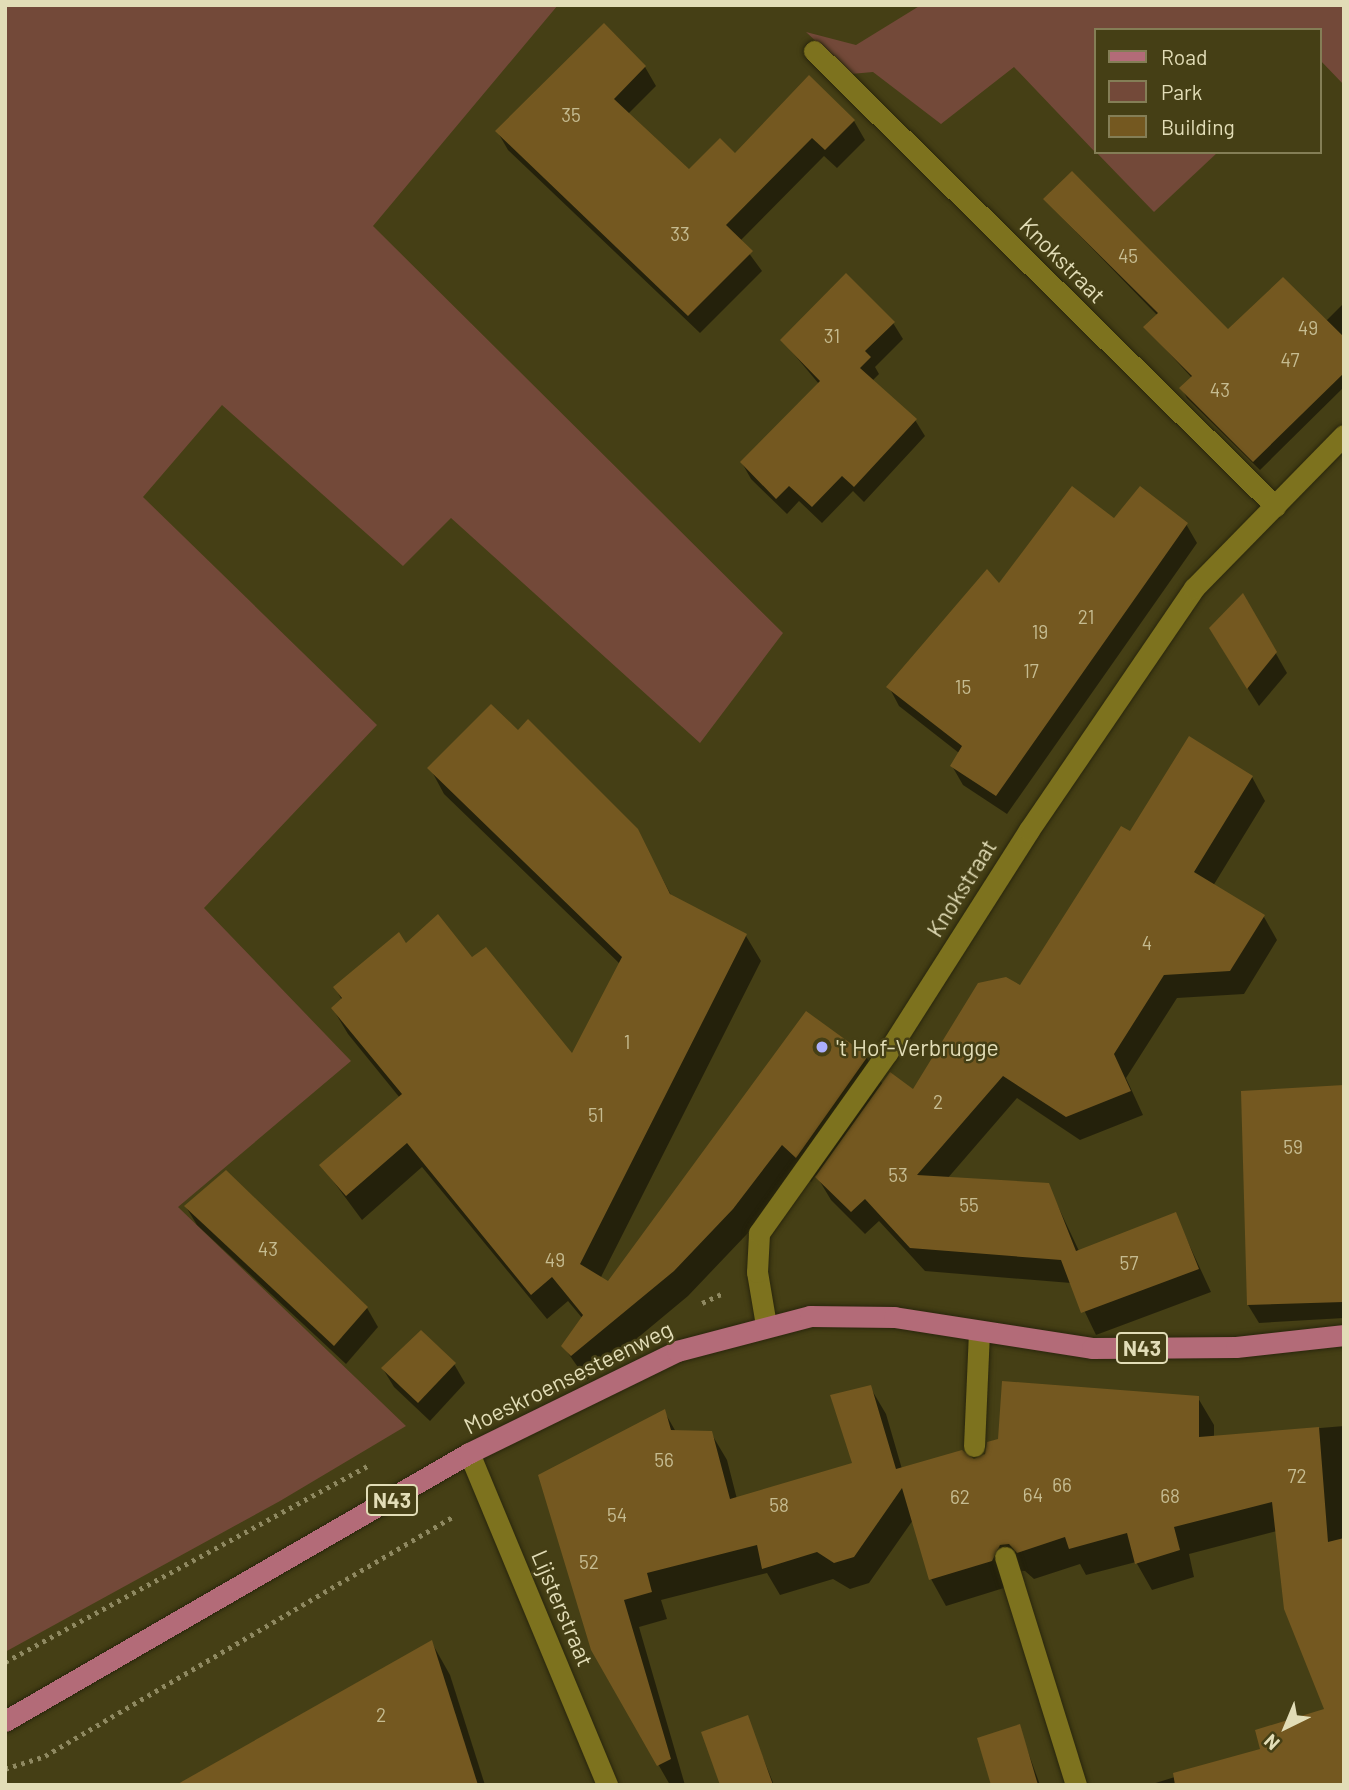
<!DOCTYPE html>
<style>
body{margin:0}
#map{position:relative;width:1349px;height:1790px;overflow:hidden;background:#453f15;font-family:Barlow,sans-serif}
div>[style]{position:absolute}
.green>*{inset:0;background:#734939}
.shadow>*{inset:0;background:#0007}
.building>*{inset:0;background:#745820}
.path>*{height:4.5px;margin-top:-2.25px;transform-origin:0;background:repeating-linear-gradient(90deg,#8f8961 0 3.5px,transparent 0 8.5px)}
.roads{filter:drop-shadow(0 0 2px #29260c) drop-shadow(0 0 2px #29260c)}
.service>*{height:21px;margin:-10.5px;padding:0 10.5px;transform-origin:10.5px;border-radius:10.5px;background:#7d721e}
.minor>*{height:21px;margin:-10.5px;padding:0 10.5px;transform-origin:10.5px;border-radius:10.5px;background:#7d721e}
.primary>*{height:21px;margin:-10.5px;padding:0 10.5px;transform-origin:10.5px;border-radius:10.5px;background:#b36b78}
.dots>*{width:19px;height:19px;translate:-50% -50%;box-sizing:border-box;border:4px solid #453f15;border-radius:50%}
span{translate:-50% -50%;white-space:nowrap;text-align:center;line-height:1.15;-webkit-text-stroke:5px #453f15;paint-order:stroke}
.number-label{font-size:19px;color:#c6bc91}
.number-label span{-webkit-text-stroke-width:0}
.shield-label span{padding:2px 5px;background:#453f15;border:2px solid;border-radius:5px;-webkit-text-stroke-width:0}
.shield-label{font-size:21px;color:#e2ddb7;font-weight:700}
.street-label{font-size:23px;color:#e2ddb7}
.poi-label{font-size:23px;color:#e2ddb7}
.left{translate:0 -50%;text-align:left}
.frame{position:absolute;inset:0;border:7px solid #e2ddb7;pointer-events:none}
.legend{position:absolute;left:1094px;top:28px;width:228px;height:126px;box-sizing:border-box;background:#453f15;border:2px solid #847e56;margin:0;padding:9px 12px;list-style:none;font-size:21px;color:#e2ddb7}
.legend li{display:flex;align-items:center;gap:14px;height:35px}
.legend b{width:35px;border:2px solid #847e56}
.north{position:absolute;left:1251px;top:1692px;width:70px;height:70px;-webkit-text-stroke:5px #453f15;paint-order:stroke;rotate:223deg;font-size:19px;font-weight:700;line-height:28px;text-align:center;color:#e2ddb7}
.north::after{content:'';display:block;margin:auto;width:24px;height:32px;background:#e2ddb7;clip-path:polygon(50% 0,100% 100%,50% 72%,0 100%)}
</style>
<div id="map">
<div class="green">
<i style="clip-path:polygon(5px 5px,558px 5px,373px 226px,783px 633px,700px 743px,451px 518px,403px 566px,222px 405px,143px 497px,377px 725px,204px 908px,351px 1061px,178px 1207px,406px 1426px,280px 1501px,5px 1652px)"></i>
<i style="clip-path:polygon(921px 5px,1344px 5px,1344px 85px,1319px 59px,1319px 30px,1095px 30px,1095px 152px,1014px 67px,941px 124px,873px 72px,851px 74px,806px 32px,856px 45px)"></i>
<i style="clip-path:polygon(1096px 152px,1218px 152px,1154px 212px)"></i>
</div>
<div class="shadow">
<i style="clip-path:polygon(604px 26px,645px 67px,656px 86px,628px 114px,689px 171px,735px 155px,809px 77px,854px 121px,865px 140px,837px 168px,824px 156px,740px 241px,762px 271px,700px 333px,508px 150px,497px 131px)"></i>
<i style="clip-path:polygon(1045px 200px,1228px 332px,1326px 321px,1344px 303px,1344px 387px,1260px 470px,1187px 398px,1182px 389px,1192px 378px,1146px 328px,1158px 316px)"></i>
<i style="clip-path:polygon(893px 323px,903px 339px,875px 367px,879px 374px,872px 381px,915px 420px,925px 436px,864px 502px,853px 491px,822px 523px,799px 501px,787px 514px,751px 479px,742px 463px,819px 384px,782px 340px)"></i>
<i style="clip-path:polygon(1114px 521px,1186px 524px,1197px 543px,1007px 814px,963px 785px,952px 766px,959px 753px,899px 706px,889px 687px)"></i>
<i style="clip-path:polygon(1243px 596px,1287px 673px,1259px 706px,1222px 648px)"></i>
<i style="clip-path:polygon(518px 732px,637px 830px,672px 897px,746px 936px,761px 961px,600px 1279px,608px 1284px,806px 1013px,867px 1058px,883px 1085px,913px 1091px,1021px 988px,1130px 834px,1252px 777px,1265px 801px,1213px 886px,1264px 917px,1277px 940px,1244px 994px,1177px 998px,1126px 1078px,1143px 1115px,1080px 1140px,1017px 1098px,947px 1179px,1048px 1185px,1079px 1251px,1175px 1214px,1211px 1292px,1096px 1335px,1071px 1283px,925px 1271px,879px 1221px,865px 1234px,831px 1200px,816px 1175px,811px 1182px,798px 1169px,747px 1234px,688px 1296px,587px 1380px,563px 1346px,583px 1319px,568px 1301px,547px 1319px,422px 1167px,362px 1220px,322px 1166px,400px 1098px,348px 1034px,333px 1009px,342px 1000px,335px 988px,406px 945px,472px 959px,572px 1056px,620px 964px,444px 794px,430px 768px)"></i>
<i style="clip-path:polygon(1344px 1086px,1344px 1318px,1259px 1323px,1248px 1305px)"></i>
<i style="clip-path:polygon(186px 1207px,367px 1308px,378px 1327px,346px 1364px,197px 1225px)"></i>
<i style="clip-path:polygon(454px 1364px,465px 1383px,430px 1421px,394px 1387px,383px 1369px)"></i>
<i style="clip-path:polygon(870px 1387px,886px 1414px,902px 1469px,982px 1459px,989px 1444px,1198px 1398px,1214px 1425px,1214px 1437px,1344px 1426px,1344px 1785px,1149px 1785px,1262px 1750px,1326px 1710px,1277px 1531px,1189px 1554px,1194px 1577px,1152px 1590px,1136px 1562px,1086px 1575px,1080px 1564px,1034px 1579px,1025px 1571px,1016px 1571px,1007px 1587px,946px 1606px,931px 1579px,913px 1520px,869px 1583px,850px 1589px,833px 1579px,780px 1595px,767px 1573px,661px 1600px,667px 1619px,639px 1627px,685px 1785px,670px 1785px,592px 1649px,664px 1411px,676px 1432px,711px 1433px,727px 1460px,737px 1499px,854px 1464px)"></i>
<i style="clip-path:polygon(432px 1643px,450px 1675px,485px 1785px,180px 1785px)"></i>
<i style="clip-path:polygon(747px 1718px,774px 1785px,718px 1785px,721px 1784px)"></i>
<i style="clip-path:polygon(1019px 1727px,1040px 1785px,993px 1785px)"></i>
</div>
<div class="building">
<i style="clip-path:polygon(604px 23px,646px 66px,614px 99px,689px 169px,720px 138px,735px 153px,809px 75px,855px 120px,825px 150px,812px 138px,726px 225px,753px 251px,688px 316px,495px 131px)"></i>
<i style="clip-path:polygon(1072px 171px,1228px 329px,1283px 277px,1344px 337px,1344px 373px,1253px 462px,1179px 388px,1192px 376px,1143px 327px,1158px 313px,1043px 199px)"></i>
<i style="clip-path:polygon(846px 273px,895px 322px,865px 351px,871px 357px,860px 368px,917px 419px,854px 487px,842px 476px,812px 507px,789px 486px,776px 499px,740px 462px,820px 381px,780px 340px)"></i>
<i style="clip-path:polygon(1072px 486px,1114px 518px,1140px 486px,1188px 523px,996px 796px,950px 766px,962px 746px,886px 687px,987px 569px,999px 583px)"></i>
<i style="clip-path:polygon(1243px 593px,1277px 652px,1247px 689px,1209px 628px)"></i>
<i style="clip-path:polygon(491px 704px,518px 730px,528px 719px,638px 829px,670px 894px,747px 934px,580px 1264px,608px 1281px,806px 1011px,868px 1056px,796px 1158px,782px 1145px,733px 1209px,674px 1271px,571px 1356px,561px 1346px,583px 1315px,552px 1277px,531px 1295px,407px 1143px,346px 1196px,319px 1165px,402px 1094px,331px 1008px,342px 998px,333px 987px,399px 932px,406px 943px,438px 914px,472px 957px,486px 947px,572px 1053px,622px 957px,427px 768px)"></i>
<i style="clip-path:polygon(1189px 736px,1253px 776px,1194px 872px,1265px 915px,1230px 971px,1164px 975px,1114px 1054px,1131px 1091px,1066px 1117px,1003px 1076px,917px 1175px,1049px 1183px,1076px 1251px,1176px 1212px,1199px 1269px,1081px 1313px,1061px 1260px,910px 1248px,865px 1199px,851px 1212px,815px 1177px,890px 1072px,913px 1089px,978px 983px,1006px 977px,1020px 985px,1121px 826px,1130px 831px)"></i>
<i style="clip-path:polygon(1344px 1085px,1344px 1302px,1247px 1305px,1241px 1091px)"></i>
<i style="clip-path:polygon(226px 1170px,368px 1307px,334px 1346px,184px 1206px)"></i>
<i style="clip-path:polygon(421px 1330px,456px 1363px,418px 1403px,381px 1368px)"></i>
<i style="clip-path:polygon(1002px 1381px,1199px 1396px,1199px 1437px,1319px 1427px,1328px 1542px,1344px 1538px,1344px 1785px,1175px 1785px,1173px 1773px,1260px 1749px,1255px 1730px,1324px 1709px,1284px 1609px,1272px 1502px,1174px 1527px,1180px 1550px,1135px 1564px,1127px 1533px,1069px 1549px,1065px 1537px,1017px 1553px,1009px 1544px,1000px 1545px,992px 1561px,929px 1580px,902px 1488px,854px 1557px,834px 1563px,817px 1552px,762px 1569px,757px 1545px,647px 1573px,652px 1592px,624px 1600px,671px 1759px,657px 1766px,591px 1650px,538px 1475px,665px 1409px,671px 1430px,712px 1431px,730px 1499px,852px 1463px,830px 1395px,871px 1385px,896px 1469px,962px 1450px,974px 1459px,985px 1454px,987px 1442px,998px 1439px)"></i>
<i style="clip-path:polygon(432px 1640px,478px 1785px,176px 1785px)"></i>
<i style="clip-path:polygon(748px 1715px,773px 1785px,720px 1785px,701px 1732px)"></i>
<i style="clip-path:polygon(1020px 1724px,1038px 1785px,991px 1785px,977px 1738px)"></i>
</div>
<div class="path">
<i style="left:702px;top:1303px;width:23px;rotate:-25deg"></i>
<i style="left:5px;top:1662px;width:413px;rotate:-28.4deg"></i>
<i style="left:5px;top:1769px;width:42px;rotate:-18deg"></i>
<i style="left:45px;top:1756px;width:474px;rotate:-30.4deg"></i>
</div>
<div class="roads">
<div class="service">
<i style="left:974px;top:1446px;width:114px;rotate:-87.5deg"></i>
<i style="left:1005px;top:1557px;width:239px;rotate:72.7deg"></i>
</div>
<div class="minor">
<i style="left:814px;top:51px;width:648px;rotate:44.62deg"></i>
<i style="left:766px;top:1325px;width:54px;rotate:-99.6deg"></i>
<i style="left:757px;top:1272px;width:39px;rotate:-87deg"></i>
<i style="left:759px;top:1233px;width:221px;rotate:-54.6deg"></i>
<i style="left:887px;top:1053px;width:264px;rotate:-57.5deg"></i>
<i style="left:1029px;top:830px;width:293px;rotate:-55.7deg"></i>
<i style="left:1194px;top:588px;width:214px;rotate:-45.6deg"></i>
<i style="left:469px;top:1453px;width:360px;rotate:67.4deg"></i>
</div>
<div class="primary">
<i style="left:5px;top:1721px;width:536px;rotate:-30.01deg"></i>
<i style="left:469px;top:1453px;width:232px;rotate:-26.1deg"></i>
<i style="left:677px;top:1351px;width:138px;rotate:-14.7deg"></i>
<i style="left:810px;top:1316px;width:84px;rotate:0.7deg"></i>
<i style="left:894px;top:1317px;width:200px;rotate:8.9deg"></i>
<i style="left:1092px;top:1348px;width:144px;rotate:-0.4deg"></i>
<i style="left:1236px;top:1347px;width:109px;rotate:-6.3deg"></i>
</div>
</div>
<div class="dots">
<i style="left:822px;top:1047px;background:#abaffb"></i>
</div>
<div class="number-label">
<span style="left:571px;top:115px">35</span>
<span style="left:680px;top:234px">33</span>
<span style="left:1128px;top:256px">45</span>
<span style="left:1308px;top:328px">49</span>
<span style="left:832px;top:336px">31</span>
<span style="left:1290px;top:360px">47</span>
<span style="left:1220px;top:390px">43</span>
<span style="left:1086px;top:617px">21</span>
<span style="left:1040px;top:632px">19</span>
<span style="left:1031px;top:671px">17</span>
<span style="left:963px;top:687px">15</span>
<span style="left:1147px;top:943px">4</span>
<span style="left:627px;top:1042px">1</span>
<span style="left:938px;top:1102px">2</span>
<span style="left:596px;top:1115px">51</span>
<span style="left:1293px;top:1147px">59</span>
<span style="left:898px;top:1175px">53</span>
<span style="left:969px;top:1205px">55</span>
<span style="left:268px;top:1249px">43</span>
<span style="left:555px;top:1260px">49</span>
<span style="left:1129px;top:1263px">57</span>
<span style="left:664px;top:1460px">56</span>
<span style="left:1297px;top:1476px">72</span>
<span style="left:1062px;top:1485px">66</span>
<span style="left:1033px;top:1495px">64</span>
<span style="left:1170px;top:1496px">68</span>
<span style="left:960px;top:1497px">62</span>
<span style="left:779px;top:1505px">58</span>
<span style="left:617px;top:1515px">54</span>
<span style="left:589px;top:1562px">52</span>
<span style="left:381px;top:1715px">2</span>
</div>
<div class="shield-label">
<span style="left:1142px;top:1348px">N43</span>
<span style="left:392px;top:1500px">N43</span>
</div>
<div class="street-label">
<span style="left:1063px;top:260px;rotate:45deg">Knokstraat</span>
<span style="left:961px;top:888px;rotate:-58deg">Knokstraat</span>
<span style="left:568px;top:1377px;rotate:-26deg">Moeskroensesteenweg</span>
<span style="left:563px;top:1608px;rotate:67deg">Lijsterstraat</span>
</div>
<div class="poi-label">
<span class="left" style="left:836px;top:1047px">'t Hof-Verbrugge</span>
</div>
<div class="frame"></div>
<ul class="legend">
<li><b style="height:9px;background:#b36b78"></b>Road</li>
<li><b style="height:19px;background:#734939"></b>Park</li>
<li><b style="height:19px;background:#745820"></b>Building</li>
</ul>
<div class="north">N</div>
</div>
